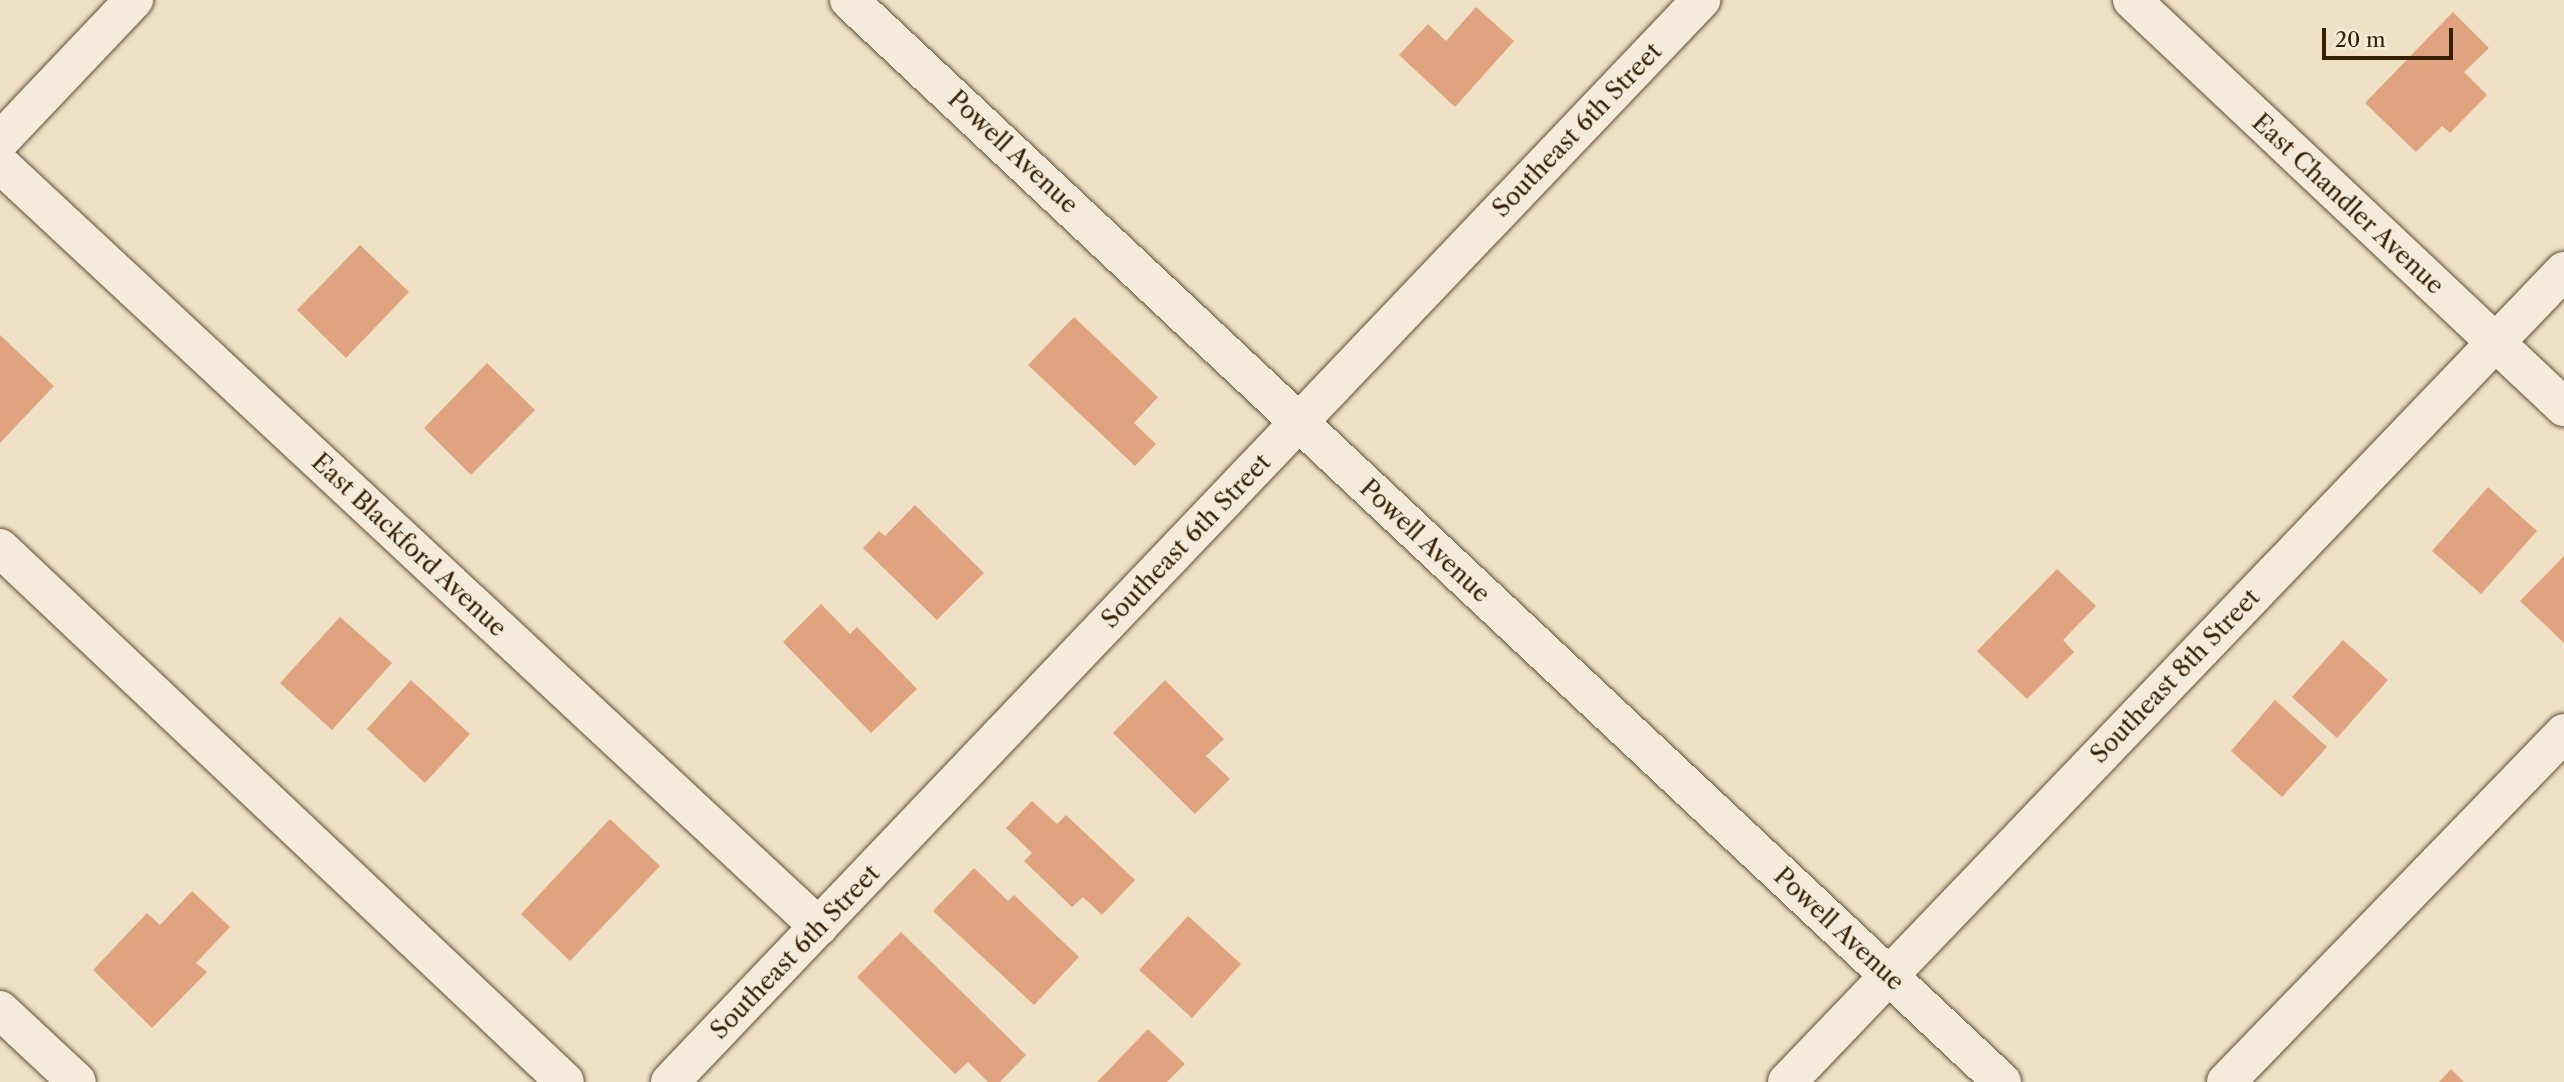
<!DOCTYPE html>
<style>
body{margin:0}
#map{position:relative;width:2564px;height:1082px;overflow:hidden;background:#efe0c6;font-family:"Libre Caslon Text",serif}
div>[style]{position:absolute}
.building>*{inset:0;background:#e0a37f}
.roads{filter:drop-shadow(0 0 2px #654f34) drop-shadow(0 0 2px #654f34)}
.minor>*{height:38px;margin:-19px;padding:0 19px;transform-origin:19px;border-radius:19px;background:#f5ebda}
span{translate:-50% -50%;white-space:nowrap;text-align:center;line-height:1.15;-webkit-text-stroke:5px #f5ebda;paint-order:stroke}
.street-label{font-size:24px;color:#371f03}
.scale{position:absolute;left:2322px;top:28px;width:131px;height:32px;box-sizing:border-box;border:4px solid #371f03;border-top:0;padding-left:9px;font-size:21px;line-height:24px;white-space:nowrap;color:#371f03;-webkit-text-stroke:5px #f5ebda;paint-order:stroke}
</style>
<div id="map">
<div class="building">
<i style="clip-path:polygon(1476px 7px,1514px 41px,1455px 107px,1399px 55px,1428px 24px,1446px 41px)"></i>
<i style="clip-path:polygon(2453px 12px,2489px 48px,2464px 72px,2487px 95px,2450px 133px,2442px 126px,2416px 152px,2365px 103px)"></i>
<i style="clip-path:polygon(360px 245px,409px 292px,346px 358px,297px 310px)"></i>
<i style="clip-path:polygon(1074px 317px,1158px 397px,1134px 423px,1156px 444px,1135px 466px,1028px 365px)"></i>
<i style="clip-path:polygon(0 335px,54px 386px,0 443px)"></i>
<i style="clip-path:polygon(487px 363px,535px 410px,471px 475px,424px 428px)"></i>
<i style="clip-path:polygon(2488px 487px,2537px 531px,2481px 594px,2432px 551px)"></i>
<i style="clip-path:polygon(915px 505px,984px 573px,937px 620px,863px 548px,879px 531px,885px 536px)"></i>
<i style="clip-path:polygon(2564px 556px,2564px 643px,2520px 601px)"></i>
<i style="clip-path:polygon(2057px 569px,2096px 606px,2063px 640px,2074px 652px,2027px 699px,1977px 651px)"></i>
<i style="clip-path:polygon(821px 604px,850px 634px,857px 627px,917px 689px,871px 733px,783px 642px)"></i>
<i style="clip-path:polygon(340px 617px,392px 663px,332px 730px,280px 683px)"></i>
<i style="clip-path:polygon(2343px 640px,2388px 680px,2337px 738px,2292px 697px)"></i>
<i style="clip-path:polygon(411px 680px,470px 734px,425px 783px,367px 729px)"></i>
<i style="clip-path:polygon(1165px 680px,1224px 739px,1206px 756px,1230px 779px,1195px 814px,1113px 733px)"></i>
<i style="clip-path:polygon(2275px 700px,2327px 747px,2282px 797px,2231px 751px)"></i>
<i style="clip-path:polygon(1032px 801px,1057px 824px,1066px 815px,1135px 880px,1102px 915px,1083px 897px,1072px 907px,1024px 861px,1032px 853px,1006px 828px)"></i>
<i style="clip-path:polygon(610px 819px,660px 866px,570px 961px,521px 914px)"></i>
<i style="clip-path:polygon(974px 868px,1008px 901px,1014px 895px,1079px 957px,1034px 1005px,933px 911px)"></i>
<i style="clip-path:polygon(192px 891px,230px 927px,196px 963px,207px 972px,152px 1028px,93px 970px,147px 913px,160px 925px)"></i>
<i style="clip-path:polygon(1188px 916px,1241px 964px,1192px 1018px,1139px 970px)"></i>
<i style="clip-path:polygon(901px 932px,1026px 1055px,1000px 1082px,988px 1082px,968px 1062px,955px 1074px,857px 977px)"></i>
<i style="clip-path:polygon(1148px 1029px,1185px 1064px,1167px 1082px,1097px 1082px)"></i>
<i style="clip-path:polygon(2451px 1069px,2464px 1082px,2439px 1082px)"></i>
</div>
<div class="roads">
<div class="minor">
<i style="left:849px;top:0;width:1581px;rotate:43.18deg"></i>
<i style="left:2132px;top:0;width:594px;rotate:43.29deg"></i>
<i style="left:0;top:141px;width:195px;rotate:-46.5deg"></i>
<i style="left:0;top:164px;width:1119px;rotate:42.97deg"></i>
<i style="left:0;top:548px;width:777px;rotate:43.38deg"></i>
<i style="left:0;top:1010px;width:105px;rotate:43.1deg"></i>
<i style="left:670px;top:1082px;width:1495px;rotate:-46.38deg"></i>
<i style="left:1787px;top:1082px;width:1123px;rotate:-46.23deg"></i>
<i style="left:2226px;top:1082px;width:486px;rotate:-45.9deg"></i>
</div>
</div>
<div class="street-label">
<span style="left:1577px;top:130px;rotate:-46deg">Southeast 6th Street</span>
<span style="left:1013px;top:152px;rotate:43deg">Powell Avenue</span>
<span style="left:2348px;top:204px;rotate:43deg">East Chandler Avenue</span>
<span style="left:1186px;top:541px;rotate:-46deg">Southeast 6th Street</span>
<span style="left:1425px;top:541px;rotate:43deg">Powell Avenue</span>
<span style="left:409px;top:545px;rotate:43deg">East Blackford Avenue</span>
<span style="left:2175px;top:676px;rotate:-46deg">Southeast 8th Street</span>
<span style="left:1839px;top:929px;rotate:43deg">Powell Avenue</span>
<span style="left:795px;top:952px;rotate:-46deg">Southeast 6th Street</span>
</div>
<div class="scale">20 m</div>
</div>
